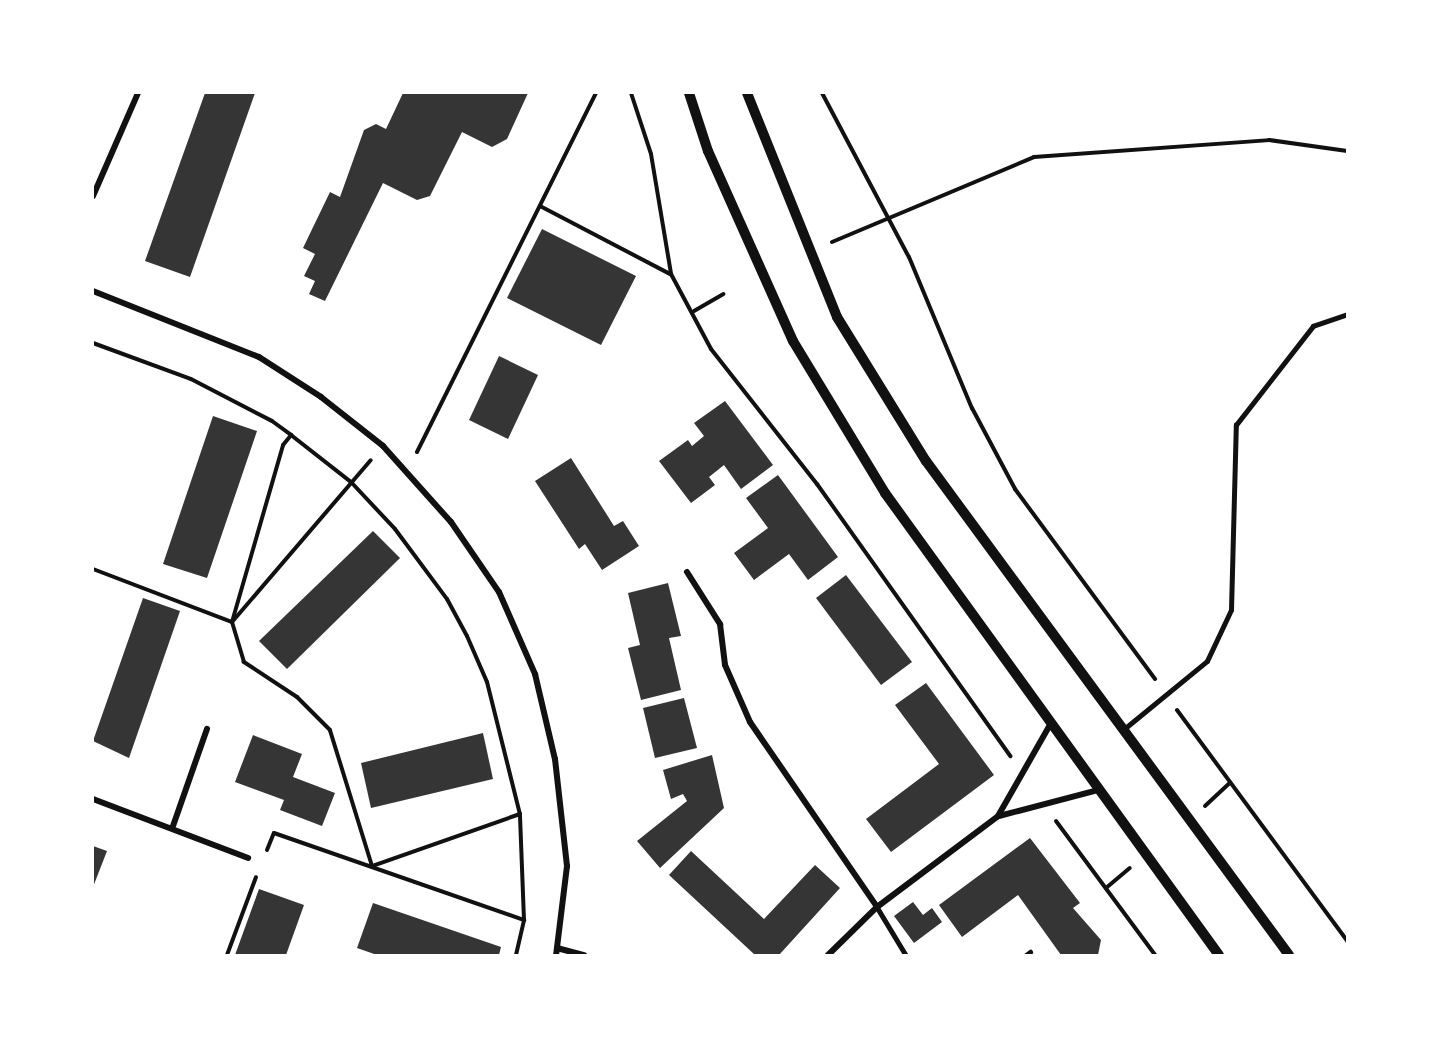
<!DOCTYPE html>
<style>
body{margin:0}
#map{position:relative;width:1440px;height:1048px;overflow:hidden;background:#fff;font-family:"Nunito Sans",sans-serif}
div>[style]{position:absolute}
.building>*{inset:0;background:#353535}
.path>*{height:4px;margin:-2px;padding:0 2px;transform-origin:2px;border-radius:2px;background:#111}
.service>*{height:4.5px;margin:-2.25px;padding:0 2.25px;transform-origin:2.25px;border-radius:2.25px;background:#111}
.minor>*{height:6px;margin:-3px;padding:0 3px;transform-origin:3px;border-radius:3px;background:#111}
.tertiary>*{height:10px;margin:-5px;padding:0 5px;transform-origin:5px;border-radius:5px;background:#111}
span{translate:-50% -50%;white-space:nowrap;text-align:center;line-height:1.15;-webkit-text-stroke:6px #fff;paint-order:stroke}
.frame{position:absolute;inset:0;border:94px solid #fff;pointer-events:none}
</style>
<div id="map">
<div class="building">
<i style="clip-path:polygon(205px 93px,255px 93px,190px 277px,145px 261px)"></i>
<i style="clip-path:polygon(403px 93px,528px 93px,507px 139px,492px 147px,462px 132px,430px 196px,417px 200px,383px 183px,325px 301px,309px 294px,315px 281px,304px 276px,315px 254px,303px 248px,330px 192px,340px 197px,364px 130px,376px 124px,386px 129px)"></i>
<i style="clip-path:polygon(542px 229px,636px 276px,601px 345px,507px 298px)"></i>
<i style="clip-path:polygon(499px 356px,538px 375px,508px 439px,469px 420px)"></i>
<i style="clip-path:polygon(725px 401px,773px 465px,741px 489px,724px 465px,709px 477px,715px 485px,691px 503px,659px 461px,688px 440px,692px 446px,704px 436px,694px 423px)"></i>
<i style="clip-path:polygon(213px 416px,257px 431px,207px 578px,163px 564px)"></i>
<i style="clip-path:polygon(571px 458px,614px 526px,623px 521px,639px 546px,602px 570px,585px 544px,579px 549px,535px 481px)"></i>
<i style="clip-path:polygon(778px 475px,838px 557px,808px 580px,789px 554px,754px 580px,734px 553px,768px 528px,746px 498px)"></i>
<i style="clip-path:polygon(373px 531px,400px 558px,287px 669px,259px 641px)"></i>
<i style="clip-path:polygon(846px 575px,912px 662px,881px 685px,816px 598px)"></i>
<i style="clip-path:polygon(668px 583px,681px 636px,669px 638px,681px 690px,641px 700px,628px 648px,640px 645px,628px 593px)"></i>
<i style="clip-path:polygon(143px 598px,180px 611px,129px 758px,93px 741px)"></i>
<i style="clip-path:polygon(926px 683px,994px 775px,891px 852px,866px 819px,939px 764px,895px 705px)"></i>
<i style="clip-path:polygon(684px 698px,697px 748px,655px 758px,643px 708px)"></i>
<i style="clip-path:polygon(483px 733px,493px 779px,371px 808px,361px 763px)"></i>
<i style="clip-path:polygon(253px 735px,302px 754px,293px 777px,335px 793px,322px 826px,280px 810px,284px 800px,235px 782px)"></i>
<i style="clip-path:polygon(712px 755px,724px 808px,660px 868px,637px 841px,687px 801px,683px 794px,671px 799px,663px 770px)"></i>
<i style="clip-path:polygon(1030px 838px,1080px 903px,1073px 908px,1101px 940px,1098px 955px,1061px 955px,1018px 895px,962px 937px,939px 905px)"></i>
<i style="clip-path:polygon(93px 846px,107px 851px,93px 887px)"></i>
<i style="clip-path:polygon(691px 851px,764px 919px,815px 865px,840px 888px,779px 955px,755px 955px,669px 875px)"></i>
<i style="clip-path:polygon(259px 889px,304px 905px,286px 955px,235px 955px)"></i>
<i style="clip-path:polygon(913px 902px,923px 915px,932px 908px,942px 922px,914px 943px,894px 916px)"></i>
<i style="clip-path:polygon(373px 903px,501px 947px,499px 955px,377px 955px,357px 948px)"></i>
</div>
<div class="path">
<i style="left:631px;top:93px;width:64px;rotate:71.8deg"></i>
<i style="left:651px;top:154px;width:122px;rotate:80.5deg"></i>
<i style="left:671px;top:274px;width:85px;rotate:61.9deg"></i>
<i style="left:711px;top:349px;width:172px;rotate:51.9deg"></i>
<i style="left:817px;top:484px;width:334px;rotate:54.6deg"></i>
<i style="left:822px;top:93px;width:186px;rotate:62.1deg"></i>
<i style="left:909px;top:257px;width:164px;rotate:67.4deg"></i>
<i style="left:972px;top:408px;width:92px;rotate:62deg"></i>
<i style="left:1015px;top:489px;width:236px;rotate:53.6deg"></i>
<i style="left:540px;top:206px;width:147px;rotate:27.6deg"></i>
<i style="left:832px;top:242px;width:219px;rotate:-22.8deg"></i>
<i style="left:1034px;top:157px;width:236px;rotate:-4.1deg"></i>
<i style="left:1269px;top:140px;width:79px;rotate:8deg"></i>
<i style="left:694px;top:311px;width:34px;rotate:-30deg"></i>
<i style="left:93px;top:343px;width:104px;rotate:20.2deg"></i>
<i style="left:191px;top:379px;width:91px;rotate:27.4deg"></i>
<i style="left:272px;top:421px;width:24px;rotate:36deg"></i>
<i style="left:291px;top:435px;width:76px;rotate:38.1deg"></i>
<i style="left:351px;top:482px;width:64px;rotate:46.9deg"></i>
<i style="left:395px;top:529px;width:87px;rotate:53.4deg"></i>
<i style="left:447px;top:599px;width:42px;rotate:61.6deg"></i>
<i style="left:467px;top:636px;width:50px;rotate:66.5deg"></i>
<i style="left:487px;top:682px;width:136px;rotate:76deg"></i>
<i style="left:520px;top:814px;width:157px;rotate:160.6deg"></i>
<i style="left:372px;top:866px;width:142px;rotate:-107.2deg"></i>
<i style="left:330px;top:730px;width:47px;rotate:-135deg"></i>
<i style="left:297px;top:697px;width:64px;rotate:-146.6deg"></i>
<i style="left:244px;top:662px;width:42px;rotate:-106.7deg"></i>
<i style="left:232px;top:622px;width:184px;rotate:-73.9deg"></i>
<i style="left:283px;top:445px;width:13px;rotate:-51deg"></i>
<i style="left:417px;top:452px;width:401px;rotate:-63.5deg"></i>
<i style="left:93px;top:569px;width:149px;rotate:20.9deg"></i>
<i style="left:232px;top:622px;width:213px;rotate:-49.4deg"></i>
<i style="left:1177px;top:710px;width:287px;rotate:53.6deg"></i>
<i style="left:1205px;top:806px;width:33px;rotate:-43deg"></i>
<i style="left:1056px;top:821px;width:167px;rotate:53.5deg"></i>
<i style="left:267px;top:850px;width:18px;rotate:-68deg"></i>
<i style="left:274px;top:833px;width:265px;rotate:19.2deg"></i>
<i style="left:524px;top:920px;width:106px;rotate:-92.2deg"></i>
<i style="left:1106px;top:888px;width:31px;rotate:-40deg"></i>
<i style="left:227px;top:955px;width:83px;rotate:-69.6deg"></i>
<i style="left:516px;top:955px;width:36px;rotate:-77deg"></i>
</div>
<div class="service">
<i style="left:1124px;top:729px;width:107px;rotate:-39.3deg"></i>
<i style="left:1207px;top:661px;width:56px;rotate:-64.8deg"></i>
<i style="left:1231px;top:610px;width:185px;rotate:-88.5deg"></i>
<i style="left:1236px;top:425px;width:125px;rotate:-52.1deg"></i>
<i style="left:1313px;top:326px;width:36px;rotate:-19deg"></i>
<i style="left:877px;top:907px;width:56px;rotate:58.9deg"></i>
<i style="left:1026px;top:955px;width:5px;rotate:-37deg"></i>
</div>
<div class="minor">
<i style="left:93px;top:196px;width:112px;rotate:-66.4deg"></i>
<i style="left:93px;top:291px;width:179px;rotate:21.7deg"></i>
<i style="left:259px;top:357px;width:74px;rotate:32.8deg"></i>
<i style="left:321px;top:397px;width:79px;rotate:38.3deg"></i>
<i style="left:383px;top:446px;width:102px;rotate:48.2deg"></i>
<i style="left:451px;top:522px;width:85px;rotate:55.6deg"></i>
<i style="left:499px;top:592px;width:90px;rotate:66.3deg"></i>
<i style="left:535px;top:674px;width:87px;rotate:76.8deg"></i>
<i style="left:555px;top:759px;width:108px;rotate:83.6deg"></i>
<i style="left:567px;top:866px;width:90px;rotate:97deg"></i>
<i style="left:687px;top:572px;width:62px;rotate:57.6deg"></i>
<i style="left:720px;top:624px;width:41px;rotate:83deg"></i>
<i style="left:725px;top:665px;width:62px;rotate:66.3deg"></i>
<i style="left:750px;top:722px;width:224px;rotate:55.5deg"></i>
<i style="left:93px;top:799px;width:166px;rotate:20.8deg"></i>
<i style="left:999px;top:816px;width:102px;rotate:-14.7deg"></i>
<i style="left:173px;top:826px;width:103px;rotate:-70.7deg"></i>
<i style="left:557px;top:948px;width:28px;rotate:15deg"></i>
<i style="left:828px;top:955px;width:69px;rotate:-44.4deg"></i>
<i style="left:877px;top:907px;width:151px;rotate:-36.9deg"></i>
<i style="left:998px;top:816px;width:107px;rotate:-60.3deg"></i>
</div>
<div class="tertiary">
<i style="left:689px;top:93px;width:61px;rotate:71.9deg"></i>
<i style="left:708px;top:151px;width:208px;rotate:65.9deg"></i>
<i style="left:793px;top:341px;width:178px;rotate:58.8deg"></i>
<i style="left:885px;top:493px;width:570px;rotate:54.14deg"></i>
<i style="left:747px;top:93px;width:241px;rotate:68.1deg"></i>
<i style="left:837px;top:317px;width:169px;rotate:58.3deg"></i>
<i style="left:926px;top:461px;width:613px;rotate:53.69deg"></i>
</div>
<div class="frame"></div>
</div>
